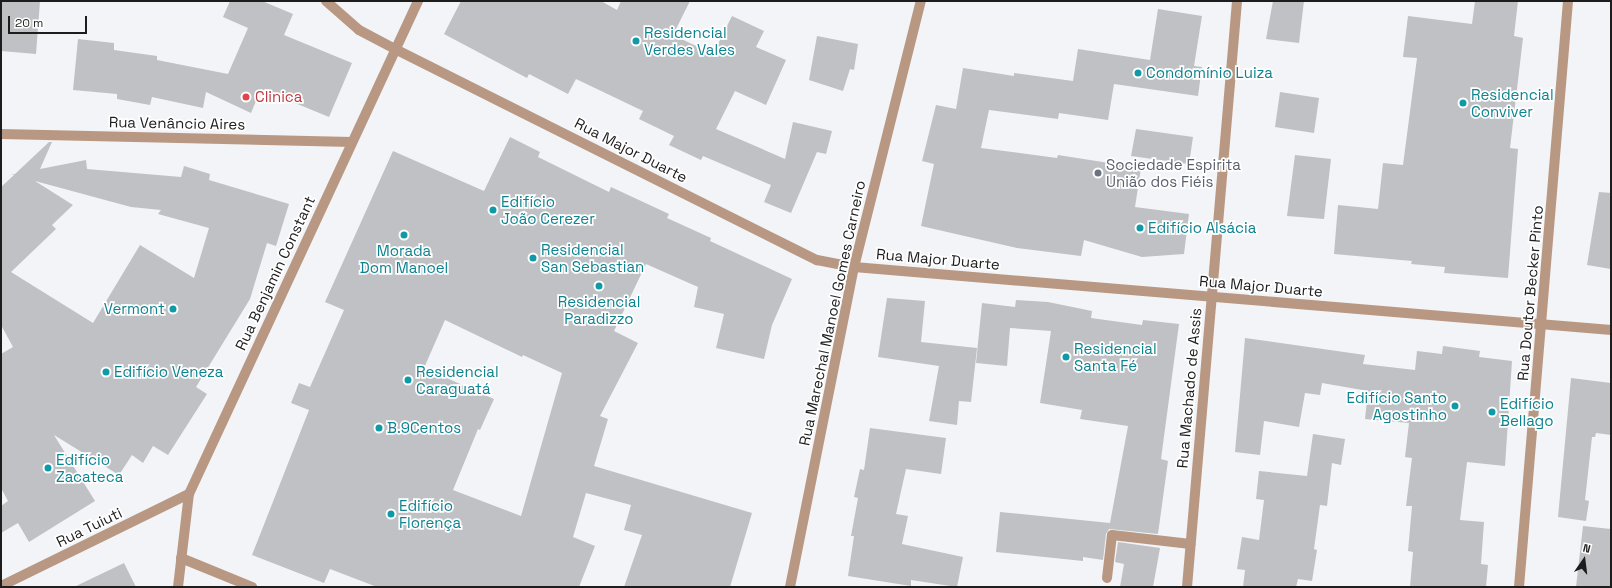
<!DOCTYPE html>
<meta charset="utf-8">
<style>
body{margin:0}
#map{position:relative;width:1612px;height:588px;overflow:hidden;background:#f3f4f7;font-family:"Space Grotesk",sans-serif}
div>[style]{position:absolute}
.building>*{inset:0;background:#c0c1c4}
.minor>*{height:10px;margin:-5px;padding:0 5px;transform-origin:5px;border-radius:5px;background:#b99883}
.dots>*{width:11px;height:11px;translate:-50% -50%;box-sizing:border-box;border:2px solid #fff;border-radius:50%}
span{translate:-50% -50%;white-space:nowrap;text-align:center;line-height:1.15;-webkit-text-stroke:3.5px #fff;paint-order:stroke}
.culture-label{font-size:15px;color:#0d838f}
.left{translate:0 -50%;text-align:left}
.right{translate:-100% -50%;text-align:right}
.health-label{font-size:15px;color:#be3a42}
.street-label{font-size:15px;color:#1d1d1e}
.worship-label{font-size:15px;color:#5b616d}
.frame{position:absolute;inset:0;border:2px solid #1d1d1e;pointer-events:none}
.north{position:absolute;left:1564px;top:540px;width:40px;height:40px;-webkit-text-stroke:3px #fff;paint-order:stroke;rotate:14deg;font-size:11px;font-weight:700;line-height:16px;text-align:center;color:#1d1d1e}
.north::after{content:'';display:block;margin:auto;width:14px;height:18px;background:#1d1d1e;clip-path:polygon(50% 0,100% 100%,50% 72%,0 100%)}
.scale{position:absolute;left:8px;top:16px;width:79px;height:18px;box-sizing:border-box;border:2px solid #1d1d1e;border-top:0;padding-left:5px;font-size:12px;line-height:14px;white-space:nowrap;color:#1d1d1e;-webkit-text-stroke:3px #fff;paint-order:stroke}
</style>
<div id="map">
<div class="building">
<i style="clip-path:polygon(1px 1px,40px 1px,36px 54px,1px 51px)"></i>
<i style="clip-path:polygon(230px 1px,262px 1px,293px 14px,284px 35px,352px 63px,329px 117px,261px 89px,251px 113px,206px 92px,203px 108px,152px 97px,150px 105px,117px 99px,117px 94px,73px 90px,78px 39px,114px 43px,114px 50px,157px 56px,157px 60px,228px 74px,248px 28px,223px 17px)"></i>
<i style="clip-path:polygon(461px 1px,601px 1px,617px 10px,621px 1px,690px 1px,673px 35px,713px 54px,732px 16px,764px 31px,756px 47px,786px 60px,766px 105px,735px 91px,716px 129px,785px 159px,793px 122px,832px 131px,826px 154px,817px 152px,791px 213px,764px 202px,771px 185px,703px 156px,701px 160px,669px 145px,674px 136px,639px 119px,643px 111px,576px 79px,568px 94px,529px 74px,527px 78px,444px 34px)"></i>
<i style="clip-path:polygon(1273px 1px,1304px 1px,1299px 43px,1266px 39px)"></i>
<i style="clip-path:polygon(1475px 1px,1518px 1px,1514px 36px,1523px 38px,1510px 148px,1518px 149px,1508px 278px,1444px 273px,1445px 267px,1411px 264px,1412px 261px,1334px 254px,1338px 205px,1378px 209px,1383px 163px,1403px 165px,1417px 58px,1403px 57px,1408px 16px,1472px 24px)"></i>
<i style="clip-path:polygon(1158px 9px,1202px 16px,1194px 66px,1202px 67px,1198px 96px,1114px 84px,1108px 120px,1059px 113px,1058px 119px,989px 110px,981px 148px,1057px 158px,1058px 155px,1141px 168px,1135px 207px,1189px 214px,1184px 254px,1142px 257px,1084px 240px,1081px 256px,1017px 248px,921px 226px,934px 164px,922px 161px,936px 105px,956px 109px,963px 68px,1014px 76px,1014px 73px,1073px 81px,1078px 49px,1150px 60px)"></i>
<i style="clip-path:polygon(817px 36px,858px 44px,854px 70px,850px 69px,843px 91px,809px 80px)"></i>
<i style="clip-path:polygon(1280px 92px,1319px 98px,1314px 133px,1275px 127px)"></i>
<i style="clip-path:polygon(1136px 129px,1193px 137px,1189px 164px,1131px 156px)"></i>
<i style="clip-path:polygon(evenodd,510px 137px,540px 152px,538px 157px,609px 192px,611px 187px,669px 214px,667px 218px,711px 238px,710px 241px,792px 279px,772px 325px,764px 359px,716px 348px,724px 314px,694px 307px,698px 287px,646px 264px,614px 331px,638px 343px,600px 416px,608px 419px,594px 466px,752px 513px,730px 587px,624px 587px,642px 535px,624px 530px,631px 505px,586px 493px,573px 537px,595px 546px,579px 587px,377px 587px,330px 569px,324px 583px,252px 555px,309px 410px,291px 403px,299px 383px,310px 387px,344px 310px,325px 302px,393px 151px,484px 191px,510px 137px,445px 320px,522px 357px,523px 355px,562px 373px,521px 516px,453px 490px,478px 429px,480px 430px,494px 399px,424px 368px,445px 320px)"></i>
<i style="clip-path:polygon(evenodd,49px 142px,52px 142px,40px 169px,86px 160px,87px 169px,181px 177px,184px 166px,210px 174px,209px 180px,289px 204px,276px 246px,267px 243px,250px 299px,196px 387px,207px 394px,168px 455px,153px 446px,143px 463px,132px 455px,119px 475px,54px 435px,95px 501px,29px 542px,18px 523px,1px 533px,1px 506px,8px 501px,1px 488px,1px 354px,13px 347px,1px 325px,1px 187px,14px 175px,11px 175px,15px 174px,49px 142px,35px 181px,131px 207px,161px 210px,158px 214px,209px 228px,194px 278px,140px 245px,93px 323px,11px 272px,56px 229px,52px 225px,73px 205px,35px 181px)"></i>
<i style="clip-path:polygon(1295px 155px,1331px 159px,1324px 219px,1287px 216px)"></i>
<i style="clip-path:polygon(1599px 192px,1611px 193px,1611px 269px,1587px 265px)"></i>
<i style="clip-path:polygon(887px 298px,925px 301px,921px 342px,977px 348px,971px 402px,959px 401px,957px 425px,929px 421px,939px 366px,878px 357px)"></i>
<i style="clip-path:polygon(1016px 300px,1048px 302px,1092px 311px,1091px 318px,1142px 325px,1143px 320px,1179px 324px,1161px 459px,1168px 461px,1158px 534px,1109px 529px,1106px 534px,1103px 560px,1083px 557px,1083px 561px,996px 552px,1000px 512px,1110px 523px,1128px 426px,1080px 419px,1082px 410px,1040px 403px,1051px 331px,1010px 328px,1007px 366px,976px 363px,982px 303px,1015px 307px)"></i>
<i style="clip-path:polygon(1245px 338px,1365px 355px,1363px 364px,1415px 370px,1417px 351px,1442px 354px,1443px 346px,1480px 351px,1479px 357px,1512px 361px,1505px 466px,1467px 462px,1460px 520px,1484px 522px,1481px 564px,1488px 565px,1486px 587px,1410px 587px,1413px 552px,1408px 551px,1412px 506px,1406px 506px,1412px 458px,1405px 457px,1409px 423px,1365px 419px,1368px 391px,1322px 383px,1320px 395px,1305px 393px,1299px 427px,1264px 421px,1260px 455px,1235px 452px)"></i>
<i style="clip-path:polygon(1571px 378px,1611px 383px,1611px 435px,1596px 433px,1595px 437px,1592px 437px,1585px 500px,1589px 501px,1586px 521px,1558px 517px)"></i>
<i style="clip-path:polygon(870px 428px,946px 438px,941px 474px,906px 469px,896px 514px,908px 516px,902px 544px,963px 557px,957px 587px,911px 580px,911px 586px,848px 576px,854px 536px,851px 536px,858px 498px,854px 497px,860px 469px,864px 470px)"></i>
<i style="clip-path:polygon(1313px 434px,1345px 439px,1341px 465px,1332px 463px,1327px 506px,1320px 505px,1314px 549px,1317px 550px,1312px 581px,1298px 579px,1296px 587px,1243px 587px,1245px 570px,1237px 569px,1242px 537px,1259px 540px,1264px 500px,1256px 499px,1259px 471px,1307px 476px)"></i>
<i style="clip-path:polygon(1583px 526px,1611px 529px,1611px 587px,1576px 587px)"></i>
<i style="clip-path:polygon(1118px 542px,1160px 548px,1153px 587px,1120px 587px,1124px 564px,1115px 562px)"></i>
<i style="clip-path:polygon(124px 563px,136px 587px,74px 587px)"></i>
</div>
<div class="minor">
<i style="left:326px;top:1px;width:44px;rotate:41.3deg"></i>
<i style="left:359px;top:30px;width:41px;rotate:27.8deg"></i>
<i style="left:395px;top:49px;width:472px;rotate:26.6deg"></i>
<i style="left:817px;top:260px;width:38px;rotate:11deg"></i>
<i style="left:854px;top:267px;width:760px;rotate:4.76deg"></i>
<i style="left:1px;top:134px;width:351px;rotate:1.3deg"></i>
<i style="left:181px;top:558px;width:77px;rotate:22.2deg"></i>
<i style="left:1107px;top:578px;width:43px;rotate:-83.4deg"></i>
<i style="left:1112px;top:535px;width:79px;rotate:6.6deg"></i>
<i style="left:1px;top:586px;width:209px;rotate:-26.1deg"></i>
<i style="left:178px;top:587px;width:94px;rotate:-83.3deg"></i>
<i style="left:189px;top:494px;width:544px;rotate:-65.08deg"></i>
<i style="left:790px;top:587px;width:326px;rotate:-78.7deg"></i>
<i style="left:854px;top:267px;width:274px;rotate:-75.9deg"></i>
<i style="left:1187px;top:587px;width:588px;rotate:-85.12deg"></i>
<i style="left:1519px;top:587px;width:588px;rotate:-85.22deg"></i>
</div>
<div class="dots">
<i style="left:636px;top:41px;background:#0f9aa8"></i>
<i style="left:1138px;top:73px;background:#0f9aa8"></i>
<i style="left:246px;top:97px;background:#e0444e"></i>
<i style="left:1463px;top:103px;background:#0f9aa8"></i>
<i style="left:1098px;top:173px;background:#6b7280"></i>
<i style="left:493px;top:210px;background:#0f9aa8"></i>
<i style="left:1140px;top:228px;background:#0f9aa8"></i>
<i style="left:404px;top:235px;background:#0f9aa8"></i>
<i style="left:533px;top:258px;background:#0f9aa8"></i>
<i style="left:599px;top:286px;background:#0f9aa8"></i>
<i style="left:173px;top:309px;background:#0f9aa8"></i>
<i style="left:1066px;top:357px;background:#0f9aa8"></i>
<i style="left:106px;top:372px;background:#0f9aa8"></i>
<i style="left:408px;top:380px;background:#0f9aa8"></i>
<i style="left:1455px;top:406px;background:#0f9aa8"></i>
<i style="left:1492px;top:412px;background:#0f9aa8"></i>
<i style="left:379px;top:428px;background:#0f9aa8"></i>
<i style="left:48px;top:468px;background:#0f9aa8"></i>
<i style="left:391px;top:514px;background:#0f9aa8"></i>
</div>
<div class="culture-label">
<span class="left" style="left:644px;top:41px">Residencial<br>Verdes Vales</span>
<span class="left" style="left:1146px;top:73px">Condomínio Luiza</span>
<span class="left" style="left:1471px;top:103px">Residencial<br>Conviver</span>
<span class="left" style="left:501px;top:210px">Edifício<br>João Cerezer</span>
<span class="left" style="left:1148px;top:228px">Edifício Alsácia</span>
<span class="left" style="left:541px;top:258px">Residencial<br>San Sebastian</span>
<span style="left:404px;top:259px">Morada<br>Dom Manoel</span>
<span style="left:599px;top:310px">Residencial<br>Paradizzo</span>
<span class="right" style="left:165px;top:309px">Vermont</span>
<span class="left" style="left:1074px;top:357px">Residencial<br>Santa Fé</span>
<span class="left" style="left:416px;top:380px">Residencial<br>Caraguatá</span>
<span class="left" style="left:114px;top:372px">Edifício Veneza</span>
<span class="right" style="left:1447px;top:406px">Edifício Santo<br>Agostinho</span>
<span class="left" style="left:1500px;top:412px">Edifício<br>Bellago</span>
<span class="left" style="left:387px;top:428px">B.9Centos</span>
<span class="left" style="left:56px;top:468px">Edifício<br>Zacateca</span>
<span class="left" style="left:399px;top:514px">Edifício<br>Florença</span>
</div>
<div class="health-label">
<span class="left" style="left:255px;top:97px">Clinica</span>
</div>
<div class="street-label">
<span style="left:177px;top:123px;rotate:1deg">Rua Venâncio Aires</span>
<span style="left:631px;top:150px;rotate:27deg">Rua Major Duarte</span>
<span style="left:938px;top:259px;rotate:5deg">Rua Major Duarte</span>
<span style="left:275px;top:273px;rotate:-65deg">Rua Benjamin Constant</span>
<span style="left:1261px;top:286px;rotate:5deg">Rua Major Duarte</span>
<span style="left:1530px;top:293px;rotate:-85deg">Rua Doutor Becker Pinto</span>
<span style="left:832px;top:313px;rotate:-78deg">Rua Marechal Manoel Gomes Carneiro</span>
<span style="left:1189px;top:388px;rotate:-85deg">Rua Machado de Assis</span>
<span style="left:89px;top:527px;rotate:-26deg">Rua Tuiuti</span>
</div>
<div class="worship-label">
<span class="left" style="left:1106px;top:173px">Sociedade Espirita<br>União dos Fiéis</span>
</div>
<div class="frame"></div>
<div class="north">N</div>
<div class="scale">20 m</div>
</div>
